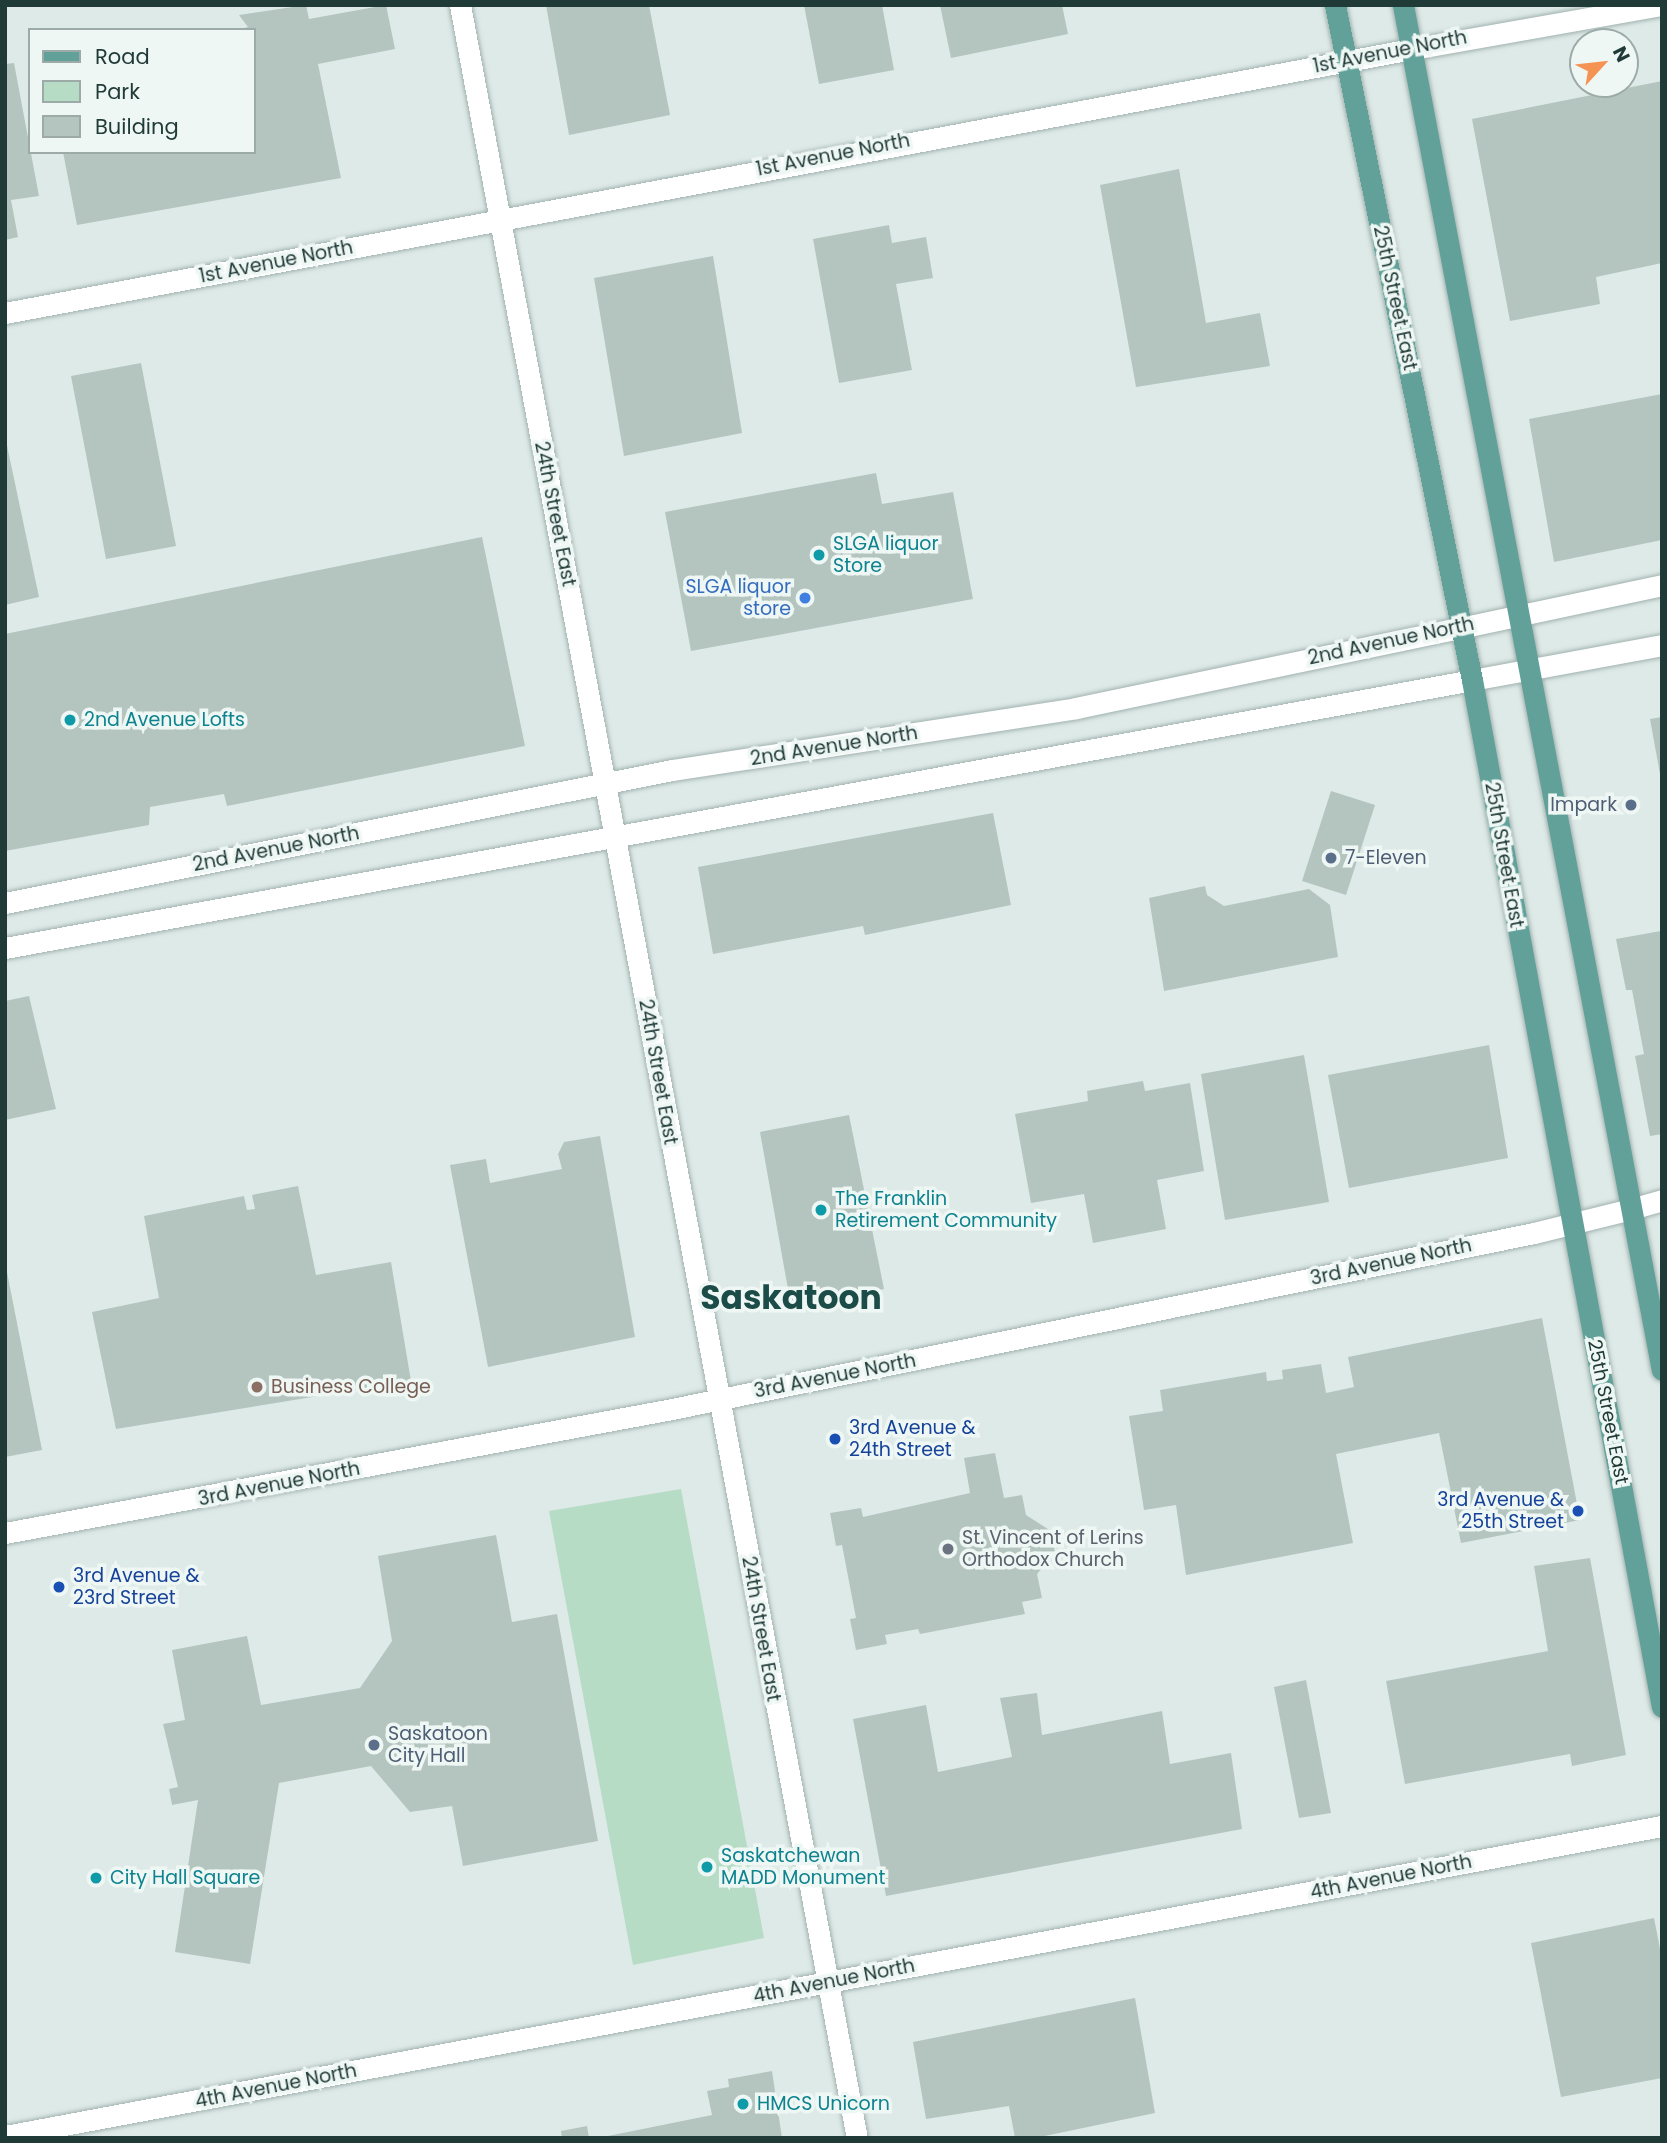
<!DOCTYPE html>
<style>
body{margin:0}
#map{position:relative;width:1667px;height:2143px;overflow:hidden;background:#deeae7;font-family:Poppins,sans-serif}
div>[style]{position:absolute}
.green>*{inset:0;background:#b6dcc6}
.building>*{inset:0;background:#b4c5c0}
.roads{filter:drop-shadow(0 0 2px #a1b2af) drop-shadow(0 0 2px #a1b2af)}
.tertiary>*{height:21px;margin:-10.5px;padding:0 10.5px;transform-origin:10.5px;border-radius:10.5px;background:#fff}
.secondary>*{height:21px;margin:-10.5px;padding:0 10.5px;transform-origin:10.5px;border-radius:10.5px;background:#fff}
.primary>*{height:21px;margin:-10.5px;padding:0 10.5px;transform-origin:10.5px;border-radius:10.5px;background:#62a19a}
.dots>*{width:19px;height:19px;translate:-50% -50%;box-sizing:border-box;border:4px solid #eff7f4;border-radius:50%}
span{translate:-50% -50%;white-space:nowrap;text-align:center;line-height:1.15;-webkit-text-stroke:7px #eff7f4;paint-order:stroke}
.street-label{font-size:19px;color:#1f3a37}
.culture-label{font-size:19px;color:#0d838f}
.left{translate:0 -50%;text-align:left}
.shop-label{font-size:19px;color:#366cbe}
.right{translate:-100% -50%;text-align:right}
.service-label{font-size:19px;color:#4e5e75}
.education-label{font-size:19px;color:#785e54}
.transit-label{font-size:19px;color:#164399}
.worship-label{font-size:19px;color:#5b616d}
.town-label{font-size:33px;color:#1b4c48;font-weight:700}
.frame{position:absolute;inset:0;border:7px solid #1f3a37;pointer-events:none}
.legend{position:absolute;left:28px;top:28px;width:228px;height:126px;box-sizing:border-box;background:#eff7f4;border:2px solid #9caba8;margin:0;padding:9px 12px;list-style:none;font-size:21px;color:#1f3a37}
.legend li{display:flex;align-items:center;gap:14px;height:35px}
.legend b{width:35px;border:2px solid #9caba8}
.north{position:absolute;left:1569px;top:28px;width:70px;height:70px;box-sizing:border-box;background:#eff7f4;border:2px solid #9caba8;border-radius:50%;rotate:63deg;font-size:19px;font-weight:700;line-height:28px;text-align:center;color:#1f3a37}
.north::after{content:'';display:block;margin:auto;width:24px;height:32px;background:#f49353;clip-path:polygon(50% 0,100% 100%,50% 72%,0 100%)}
</style>
<div id="map">
<div class="green">
<i style="clip-path:polygon(681px 1489px,764px 1938px,633px 1965px,549px 1511px)"></i>
</div>
<div class="building">
<i style="clip-path:polygon(306px 5px,309px 19px,386px 5px,395px 49px,318px 64px,341px 178px,77px 225px,63px 152px,254px 152px,254px 30px,238px 30px,248px 27px,239px 15px)"></i>
<i style="clip-path:polygon(546px 5px,649px 5px,670px 115px,569px 135px)"></i>
<i style="clip-path:polygon(804px 5px,882px 5px,894px 70px,819px 84px)"></i>
<i style="clip-path:polygon(940px 5px,1062px 5px,1068px 34px,951px 58px)"></i>
<i style="clip-path:polygon(14px 63px,39px 196px,11px 200px,18px 237px,5px 240px,5px 64px)"></i>
<i style="clip-path:polygon(1662px 81px,1662px 263px,1596px 277px,1600px 304px,1510px 321px,1472px 119px)"></i>
<i style="clip-path:polygon(1179px 169px,1206px 323px,1260px 313px,1270px 366px,1136px 387px,1100px 185px)"></i>
<i style="clip-path:polygon(889px 225px,892px 243px,926px 237px,933px 278px,896px 284px,912px 370px,839px 383px,813px 239px)"></i>
<i style="clip-path:polygon(713px 256px,742px 433px,624px 456px,594px 278px)"></i>
<i style="clip-path:polygon(141px 363px,176px 546px,106px 559px,71px 376px)"></i>
<i style="clip-path:polygon(1662px 394px,1662px 540px,1554px 562px,1529px 419px)"></i>
<i style="clip-path:polygon(5px 436px,39px 597px,5px 605px)"></i>
<i style="clip-path:polygon(876px 473px,882px 504px,953px 492px,973px 599px,691px 651px,665px 512px)"></i>
<i style="clip-path:polygon(482px 537px,525px 746px,227px 806px,224px 794px,150px 807px,149px 825px,5px 851px,5px 634px)"></i>
<i style="clip-path:polygon(1662px 717px,1662px 773px,1660px 774px,1650px 719px)"></i>
<i style="clip-path:polygon(1331px 791px,1375px 805px,1346px 895px,1302px 881px)"></i>
<i style="clip-path:polygon(993px 813px,1011px 905px,865px 935px,863px 926px,713px 954px,698px 867px)"></i>
<i style="clip-path:polygon(1205px 886px,1207px 895px,1224px 906px,1309px 889px,1330px 905px,1338px 957px,1164px 991px,1149px 898px)"></i>
<i style="clip-path:polygon(1661px 931px,1662px 1134px,1650px 1136px,1635px 1056px,1644px 1054px,1632px 990px,1626px 990px,1616px 939px)"></i>
<i style="clip-path:polygon(29px 996px,56px 1109px,5px 1120px,5px 1001px)"></i>
<i style="clip-path:polygon(1489px 1045px,1508px 1158px,1349px 1188px,1328px 1075px)"></i>
<i style="clip-path:polygon(1304px 1055px,1329px 1202px,1225px 1220px,1201px 1074px)"></i>
<i style="clip-path:polygon(1143px 1081px,1145px 1091px,1190px 1083px,1204px 1171px,1157px 1180px,1166px 1229px,1093px 1243px,1084px 1194px,1031px 1203px,1015px 1114px,1088px 1101px,1087px 1091px)"></i>
<i style="clip-path:polygon(849px 1115px,884px 1289px,791px 1306px,760px 1132px)"></i>
<i style="clip-path:polygon(600px 1136px,635px 1337px,488px 1367px,450px 1165px,486px 1159px,490px 1183px,562px 1169px,558px 1154px,564px 1142px)"></i>
<i style="clip-path:polygon(298px 1186px,316px 1275px,391px 1262px,411px 1381px,116px 1429px,92px 1312px,159px 1298px,144px 1216px,244px 1196px,247px 1210px,255px 1209px,252px 1195px)"></i>
<i style="clip-path:polygon(5px 1262px,42px 1450px,5px 1457px)"></i>
<i style="clip-path:polygon(1542px 1318px,1580px 1520px,1461px 1543px,1439px 1433px,1336px 1454px,1353px 1543px,1186px 1575px,1176px 1505px,1144px 1510px,1129px 1416px,1163px 1411px,1160px 1390px,1266px 1372px,1267px 1381px,1283px 1379px,1282px 1370px,1321px 1364px,1326px 1393px,1354px 1387px,1348px 1357px)"></i>
<i style="clip-path:polygon(995px 1453px,1004px 1498px,1022px 1495px,1026px 1515px,1051px 1531px,1055px 1553px,1037px 1574px,1042px 1598px,1022px 1602px,1025px 1614px,920px 1634px,918px 1629px,885px 1635px,887px 1644px,856px 1650px,850px 1619px,856px 1618px,842px 1545px,836px 1546px,830px 1513px,861px 1508px,863px 1517px,970px 1493px,964px 1458px)"></i>
<i style="clip-path:polygon(496px 1535px,512px 1622px,557px 1614px,598px 1841px,463px 1866px,452px 1806px,410px 1812px,371px 1766px,279px 1783px,250px 1964px,175px 1952px,198px 1800px,172px 1805px,169px 1789px,178px 1787px,163px 1724px,185px 1720px,172px 1650px,247px 1636px,261px 1705px,360px 1688px,392px 1641px,378px 1556px)"></i>
<i style="clip-path:polygon(1590px 1558px,1626px 1755px,1572px 1766px,1570px 1754px,1405px 1784px,1386px 1681px,1548px 1651px,1534px 1566px)"></i>
<i style="clip-path:polygon(1306px 1680px,1331px 1813px,1299px 1818px,1274px 1687px)"></i>
<i style="clip-path:polygon(1037px 1693px,1042px 1735px,1162px 1711px,1170px 1764px,1231px 1753px,1242px 1829px,886px 1896px,853px 1719px,926px 1705px,938px 1772px,1012px 1757px,1000px 1698px)"></i>
<i style="clip-path:polygon(1654px 1918px,1662px 1959px,1662px 2078px,1561px 2097px,1531px 1943px)"></i>
<i style="clip-path:polygon(1135px 1998px,1155px 2113px,1035px 2138px,1015px 2138px,1009px 2106px,926px 2119px,913px 2042px)"></i>
<i style="clip-path:polygon(772px 2071px,782px 2138px,598px 2138px,712px 2115px,707px 2091px,729px 2087px,728px 2079px)"></i>
<i style="clip-path:polygon(587px 2126px,589px 2138px,562px 2138px,561px 2131px)"></i>
</div>
<div class="roads">
<div class="tertiary">
<i style="left:460px;top:5px;width:2170px;rotate:79.46deg"></i>
<i style="left:1412px;top:49px;width:253px;rotate:-10deg"></i>
<i style="left:5px;top:903px;width:680px;rotate:-11.28deg"></i>
<i style="left:672px;top:770px;width:409px;rotate:-8.7deg"></i>
<i style="left:1076px;top:708px;width:392px;rotate:-11.8deg"></i>
<i style="left:5px;top:948px;width:1491px;rotate:-10.35deg"></i>
<i style="left:1631px;top:1209px;width:32px;rotate:-16deg"></i>
</div>
<div class="secondary">
<i style="left:5px;top:313px;width:1432px;rotate:-10.63deg"></i>
<i style="left:1460px;top:628px;width:207px;rotate:-12deg"></i>
<i style="left:1472px;top:680px;width:193px;rotate:-10.4deg"></i>
<i style="left:5px;top:1533px;width:673px;rotate:-10.53deg"></i>
<i style="left:667px;top:1410px;width:885px;rotate:-11.54deg"></i>
<i style="left:1534px;top:1233px;width:100px;rotate:-13.9deg"></i>
<i style="left:5px;top:2136px;width:1686px;rotate:-10.6deg"></i>
</div>
<div class="primary">
<i style="left:1335px;top:5px;width:689px;rotate:78.53deg"></i>
<i style="left:1472px;top:680px;width:1044px;rotate:79.52deg"></i>
<i style="left:1403px;top:5px;width:1389px;rotate:79.26deg"></i>
</div>
</div>
<div class="dots">
<i style="left:819px;top:555px;background:#0f9aa8"></i>
<i style="left:805px;top:598px;background:#3f7fe0"></i>
<i style="left:70px;top:720px;background:#0f9aa8"></i>
<i style="left:1631px;top:805px;background:#5c6f8a"></i>
<i style="left:1331px;top:858px;background:#5c6f8a"></i>
<i style="left:821px;top:1210px;background:#0f9aa8"></i>
<i style="left:257px;top:1387px;background:#8d6e63"></i>
<i style="left:835px;top:1439px;background:#1a4fb4"></i>
<i style="left:1578px;top:1511px;background:#1a4fb4"></i>
<i style="left:948px;top:1549px;background:#6b7280"></i>
<i style="left:59px;top:1587px;background:#1a4fb4"></i>
<i style="left:374px;top:1745px;background:#5c6f8a"></i>
<i style="left:707px;top:1867px;background:#0f9aa8"></i>
<i style="left:96px;top:1878px;background:#0f9aa8"></i>
<i style="left:743px;top:2104px;background:#0f9aa8"></i>
</div>
<div class="street-label">
<span style="left:1390px;top:52px;rotate:-11deg">1st Avenue North</span>
<span style="left:833px;top:155px;rotate:-11deg">1st Avenue North</span>
<span style="left:276px;top:262px;rotate:-11deg">1st Avenue North</span>
<span style="left:1395px;top:298px;rotate:78deg">25th Street East</span>
<span style="left:555px;top:514px;rotate:79deg">24th Street East</span>
<span style="left:1391px;top:641px;rotate:-12deg">2nd Avenue North</span>
<span style="left:834px;top:746px;rotate:-9deg">2nd Avenue North</span>
<span style="left:276px;top:849px;rotate:-11deg">2nd Avenue North</span>
<span style="left:1504px;top:855px;rotate:80deg">25th Street East</span>
<span style="left:658px;top:1072px;rotate:80deg">24th Street East</span>
<span style="left:1391px;top:1262px;rotate:-12deg">3rd Avenue North</span>
<span style="left:835px;top:1376px;rotate:-11deg">3rd Avenue North</span>
<span style="left:1608px;top:1412px;rotate:79deg">25th Street East</span>
<span style="left:279px;top:1484px;rotate:-11deg">3rd Avenue North</span>
<span style="left:761px;top:1629px;rotate:80deg">24th Street East</span>
<span style="left:1391px;top:1877px;rotate:-11deg">4th Avenue North</span>
<span style="left:834px;top:1981px;rotate:-11deg">4th Avenue North</span>
<span style="left:276px;top:2086px;rotate:-11deg">4th Avenue North</span>
</div>
<div class="culture-label">
<span class="left" style="left:833px;top:555px">SLGA liquor<br>Store</span>
<span class="left" style="left:84px;top:720px">2nd Avenue Lofts</span>
<span class="left" style="left:835px;top:1210px">The Franklin<br>Retirement Community</span>
<span class="left" style="left:721px;top:1867px">Saskatchewan<br>MADD Monument</span>
<span class="left" style="left:110px;top:1878px">City Hall Square</span>
<span class="left" style="left:757px;top:2104px">HMCS Unicorn</span>
</div>
<div class="shop-label">
<span class="right" style="left:791px;top:598px">SLGA liquor<br>store</span>
</div>
<div class="service-label">
<span class="right" style="left:1617px;top:805px">Impark</span>
<span class="left" style="left:1345px;top:858px">7-Eleven</span>
<span class="left" style="left:388px;top:1745px">Saskatoon<br>City Hall</span>
</div>
<div class="education-label">
<span class="left" style="left:271px;top:1387px">Business College</span>
</div>
<div class="transit-label">
<span class="left" style="left:849px;top:1439px">3rd Avenue &amp;<br>24th Street</span>
<span class="right" style="left:1564px;top:1511px">3rd Avenue &amp;<br>25th Street</span>
<span class="left" style="left:73px;top:1587px">3rd Avenue &amp;<br>23rd Street</span>
</div>
<div class="worship-label">
<span class="left" style="left:962px;top:1549px">St. Vincent of Lerins<br>Orthodox Church</span>
</div>
<div class="town-label">
<span style="left:791px;top:1298px">Saskatoon</span>
</div>
<div class="frame"></div>
<ul class="legend">
<li><b style="height:9px;background:#62a19a"></b>Road</li>
<li><b style="height:19px;background:#b6dcc6"></b>Park</li>
<li><b style="height:19px;background:#b4c5c0"></b>Building</li>
</ul>
<div class="north">N</div>
</div>
